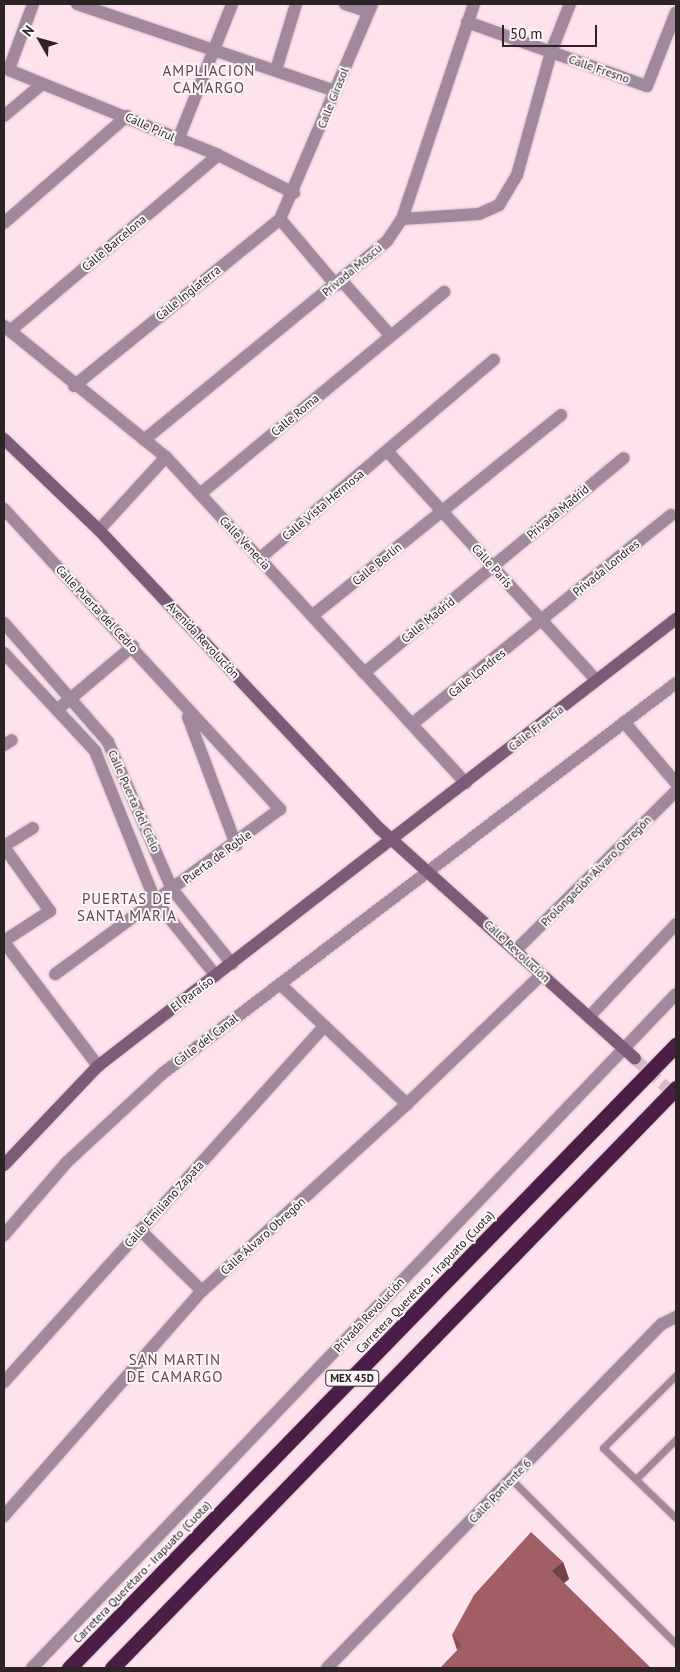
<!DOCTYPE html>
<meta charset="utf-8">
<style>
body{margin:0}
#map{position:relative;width:680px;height:1672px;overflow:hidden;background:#fee2ed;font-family:"PT Sans",sans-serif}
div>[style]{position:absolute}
.secondary-tunnel>*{height:12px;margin-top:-6px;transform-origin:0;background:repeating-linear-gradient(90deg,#d4bcc5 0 12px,transparent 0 18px)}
.roads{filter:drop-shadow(0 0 1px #d8c0c9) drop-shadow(0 0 1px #d8c0c9)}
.lane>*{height:7px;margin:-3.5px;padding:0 3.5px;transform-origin:3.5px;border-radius:3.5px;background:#a1899d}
.street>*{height:12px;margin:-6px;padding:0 6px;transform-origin:6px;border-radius:6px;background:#a1899d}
.secondary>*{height:12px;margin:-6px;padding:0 6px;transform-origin:6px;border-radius:6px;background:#7c5b78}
.highway>*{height:15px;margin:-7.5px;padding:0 7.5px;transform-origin:7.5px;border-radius:7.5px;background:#4a1e47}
.wall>*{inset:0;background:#8b5157}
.shaded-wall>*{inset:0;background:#714247}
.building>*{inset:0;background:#a25e65}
span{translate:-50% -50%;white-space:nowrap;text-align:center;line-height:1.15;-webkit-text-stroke:4px #fcf6f8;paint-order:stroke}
.shield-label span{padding:1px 4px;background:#fcf6f8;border:1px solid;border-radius:4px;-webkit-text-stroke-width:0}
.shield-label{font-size:11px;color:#2d2327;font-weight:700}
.street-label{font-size:12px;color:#2d2327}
.quarter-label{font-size:15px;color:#5f4851;letter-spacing:1px}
.frame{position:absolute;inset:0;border:5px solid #2d2327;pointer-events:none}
.north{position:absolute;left:15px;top:15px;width:50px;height:50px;-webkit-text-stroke:4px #fcf6f8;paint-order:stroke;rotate:308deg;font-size:14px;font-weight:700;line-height:20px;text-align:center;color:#2d2327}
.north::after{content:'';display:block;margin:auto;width:18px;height:22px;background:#2d2327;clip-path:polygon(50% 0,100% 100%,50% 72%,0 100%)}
.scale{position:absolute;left:502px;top:25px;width:95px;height:22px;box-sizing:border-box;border:2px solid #2d2327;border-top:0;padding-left:6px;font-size:15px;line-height:18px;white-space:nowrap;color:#2d2327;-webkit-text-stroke:4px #fcf6f8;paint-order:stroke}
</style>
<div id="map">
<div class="secondary-tunnel">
<i style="left:635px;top:1059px;width:55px;rotate:42.1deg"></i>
</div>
<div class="roads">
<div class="lane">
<i style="left:676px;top:1375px;width:103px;rotate:135deg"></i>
<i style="left:603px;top:1448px;width:101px;rotate:43.8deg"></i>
<i style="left:511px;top:1479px;width:233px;rotate:45deg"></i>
<i style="left:636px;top:1479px;width:57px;rotate:-45deg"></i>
</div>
<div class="street">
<i style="left:77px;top:4px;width:273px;rotate:18.6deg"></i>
<i style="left:345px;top:4px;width:25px;rotate:18deg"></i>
<i style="left:467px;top:22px;width:191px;rotate:19.6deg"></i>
<i style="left:647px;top:86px;width:79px;rotate:-68.6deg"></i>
<i style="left:4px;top:68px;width:231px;rotate:22.1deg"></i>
<i style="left:218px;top:155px;width:85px;rotate:26.6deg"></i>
<i style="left:9px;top:69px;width:69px;rotate:-69.7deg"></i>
<i style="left:276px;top:70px;width:69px;rotate:-73.1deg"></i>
<i style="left:4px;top:116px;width:48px;rotate:-40deg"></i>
<i style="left:178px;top:140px;width:146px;rotate:-68.3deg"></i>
<i style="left:280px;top:219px;width:87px;rotate:49.7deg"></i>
<i style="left:402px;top:219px;width:77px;rotate:-3.7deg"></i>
<i style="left:479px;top:214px;width:22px;rotate:-24deg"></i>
<i style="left:499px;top:205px;width:35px;rotate:-59deg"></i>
<i style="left:517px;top:175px;width:128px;rotate:-74.5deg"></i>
<i style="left:551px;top:52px;width:52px;rotate:-68.4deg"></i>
<i style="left:4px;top:223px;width:163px;rotate:-41deg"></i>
<i style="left:341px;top:280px;width:75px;rotate:48.2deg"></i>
<i style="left:4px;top:326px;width:208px;rotate:39deg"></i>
<i style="left:166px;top:457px;width:443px;rotate:47.4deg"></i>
<i style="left:10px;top:331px;width:272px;rotate:-40.2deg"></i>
<i style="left:74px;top:386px;width:265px;rotate:-39deg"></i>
<i style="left:280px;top:219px;width:234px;rotate:-66.8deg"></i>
<i style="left:144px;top:440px;width:314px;rotate:-39.3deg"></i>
<i style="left:387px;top:241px;width:27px;rotate:-56deg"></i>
<i style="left:402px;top:219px;width:227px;rotate:-71.5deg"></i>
<i style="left:388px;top:452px;width:309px;rotate:47.6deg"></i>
<i style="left:200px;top:494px;width:317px;rotate:-39.6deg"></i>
<i style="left:4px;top:509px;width:408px;rotate:47.4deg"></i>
<i style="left:280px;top:809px;width:279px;rotate:143.7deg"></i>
<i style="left:99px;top:530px;width:99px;rotate:-47.5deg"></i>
<i style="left:259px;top:559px;width:308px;rotate:-40.3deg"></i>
<i style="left:312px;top:616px;width:320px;rotate:-38.9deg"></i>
<i style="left:4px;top:623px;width:158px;rotate:48.8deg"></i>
<i style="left:108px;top:742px;width:160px;rotate:66.5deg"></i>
<i style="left:172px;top:889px;width:96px;rotate:51.3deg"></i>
<i style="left:4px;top:653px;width:134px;rotate:47.1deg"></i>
<i style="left:95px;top:751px;width:161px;rotate:68.1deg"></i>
<i style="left:155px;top:900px;width:97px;rotate:51.2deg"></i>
<i style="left:364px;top:673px;width:337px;rotate:-39.6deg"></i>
<i style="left:58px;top:709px;width:98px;rotate:-40deg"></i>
<i style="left:188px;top:717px;width:137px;rotate:69.4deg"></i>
<i style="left:624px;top:722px;width:80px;rotate:49.6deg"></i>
<i style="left:412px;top:724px;width:333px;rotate:-38.9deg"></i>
<i style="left:4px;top:745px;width:9px;rotate:-32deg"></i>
<i style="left:4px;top:846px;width:34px;rotate:-32deg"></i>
<i style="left:4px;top:847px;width:79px;rotate:54.3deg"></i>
<i style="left:50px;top:911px;width:55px;rotate:146.9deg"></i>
<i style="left:4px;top:942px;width:156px;rotate:52.8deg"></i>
<i style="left:516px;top:950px;width:226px;rotate:-44.8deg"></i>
<i style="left:280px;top:984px;width:175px;rotate:43.4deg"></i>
<i style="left:589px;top:1017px;width:127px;rotate:-46.9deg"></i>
<i style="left:140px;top:1230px;width:87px;rotate:44.5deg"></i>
<i style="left:4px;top:1235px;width:96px;rotate:-49.2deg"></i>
<i style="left:67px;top:1162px;width:131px;rotate:-42.8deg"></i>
<i style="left:163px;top:1073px;width:644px;rotate:-37.24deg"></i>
<i style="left:4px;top:1382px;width:479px;rotate:-48deg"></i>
<i style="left:4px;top:1516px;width:300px;rotate:-48.7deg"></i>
<i style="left:202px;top:1291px;width:277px;rotate:-42.4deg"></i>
<i style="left:407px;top:1104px;width:187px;rotate:-43.9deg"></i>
<i style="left:32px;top:1668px;width:932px;rotate:-46.3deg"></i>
<i style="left:327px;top:1668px;width:480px;rotate:-45.8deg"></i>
<i style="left:662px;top:1324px;width:16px;rotate:-27deg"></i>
</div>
<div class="secondary">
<i style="left:4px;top:439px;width:132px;rotate:43.8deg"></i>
<i style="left:99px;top:530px;width:410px;rotate:46.8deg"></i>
<i style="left:380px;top:829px;width:343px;rotate:42deg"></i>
<i style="left:4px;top:1165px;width:137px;rotate:-46.5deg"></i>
<i style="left:98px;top:1066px;width:731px;rotate:-37.72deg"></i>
</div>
<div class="highway">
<i style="left:69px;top:1668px;width:870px;rotate:-45.75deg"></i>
<i style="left:112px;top:1668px;width:809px;rotate:-45.8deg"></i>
</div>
</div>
<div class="wall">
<i style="clip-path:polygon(563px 1562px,569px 1579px,564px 1583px,457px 1650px,452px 1635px)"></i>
</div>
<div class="shaded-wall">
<i style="clip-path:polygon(563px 1562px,569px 1579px,558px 1588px,552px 1571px)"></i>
</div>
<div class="building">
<i style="clip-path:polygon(531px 1532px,563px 1562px,552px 1571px,651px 1668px,440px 1668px,462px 1645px,452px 1635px,474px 1595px)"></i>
</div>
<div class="shield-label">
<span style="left:352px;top:1378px">MEX 45D</span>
</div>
<div class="street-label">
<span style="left:599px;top:69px;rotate:19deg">Calle Fresno</span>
<span style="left:333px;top:98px;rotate:-68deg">Calle Girasol</span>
<span style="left:150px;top:127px;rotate:24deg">Calle Pirul</span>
<span style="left:114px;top:243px;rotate:-40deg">Calle Barcelona</span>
<span style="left:352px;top:270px;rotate:-40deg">Privada Moscú</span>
<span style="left:188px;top:293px;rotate:-39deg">Calle Inglaterra</span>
<span style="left:295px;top:415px;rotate:-40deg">Calle Roma</span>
<span style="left:323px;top:505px;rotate:-40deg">Calle Vista Hermosa</span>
<span style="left:558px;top:512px;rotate:-40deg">Privada Madrid</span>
<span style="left:245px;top:543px;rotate:47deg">Calle Venecia</span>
<span style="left:377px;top:564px;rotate:-39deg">Calle Berlín</span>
<span style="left:492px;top:566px;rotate:48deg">Calle París</span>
<span style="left:606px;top:568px;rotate:-39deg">Privada Londres</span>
<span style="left:97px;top:609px;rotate:47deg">Calle Puerta del Cedro</span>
<span style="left:428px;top:620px;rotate:-39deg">Calle Madrid</span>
<span style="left:203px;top:640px;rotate:47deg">Avenida Revolución</span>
<span style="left:477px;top:673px;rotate:-39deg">Calle Londres</span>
<span style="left:536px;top:728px;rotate:-38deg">Calle Francia</span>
<span style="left:134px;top:801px;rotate:66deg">Calle Puerta del Cielo</span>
<span style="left:217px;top:857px;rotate:-36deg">Puerta de Roble</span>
<span style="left:596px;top:871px;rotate:-45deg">Prolongación Álvaro Obregón</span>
<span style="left:517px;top:951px;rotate:43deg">Calle Revolución</span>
<span style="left:192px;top:994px;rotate:-37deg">El Paraíso</span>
<span style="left:206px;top:1040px;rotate:-37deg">Calle del Canal</span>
<span style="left:164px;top:1204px;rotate:-48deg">Calle Emiliano Zapata</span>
<span style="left:263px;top:1236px;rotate:-42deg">Calle Álvaro Obregón</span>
<span style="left:425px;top:1282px;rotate:-46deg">Carretera Querétaro - Irapuato (Cuota)</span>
<span style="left:369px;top:1315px;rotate:-47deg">Privada Revolución</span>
<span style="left:500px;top:1491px;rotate:-46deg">Calle Poniente 6</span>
<span style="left:142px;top:1572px;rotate:-46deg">Carretera Querétaro - Irapuato (Cuota)</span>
</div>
<div class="quarter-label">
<span style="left:209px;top:79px">AMPLIACION<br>CAMARGO</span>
<span style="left:127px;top:907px">PUERTAS DE<br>SANTA MARIA</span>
<span style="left:175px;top:1368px">SAN MARTIN<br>DE CAMARGO</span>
</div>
<div class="frame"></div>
<div class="north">N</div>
<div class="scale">50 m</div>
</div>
